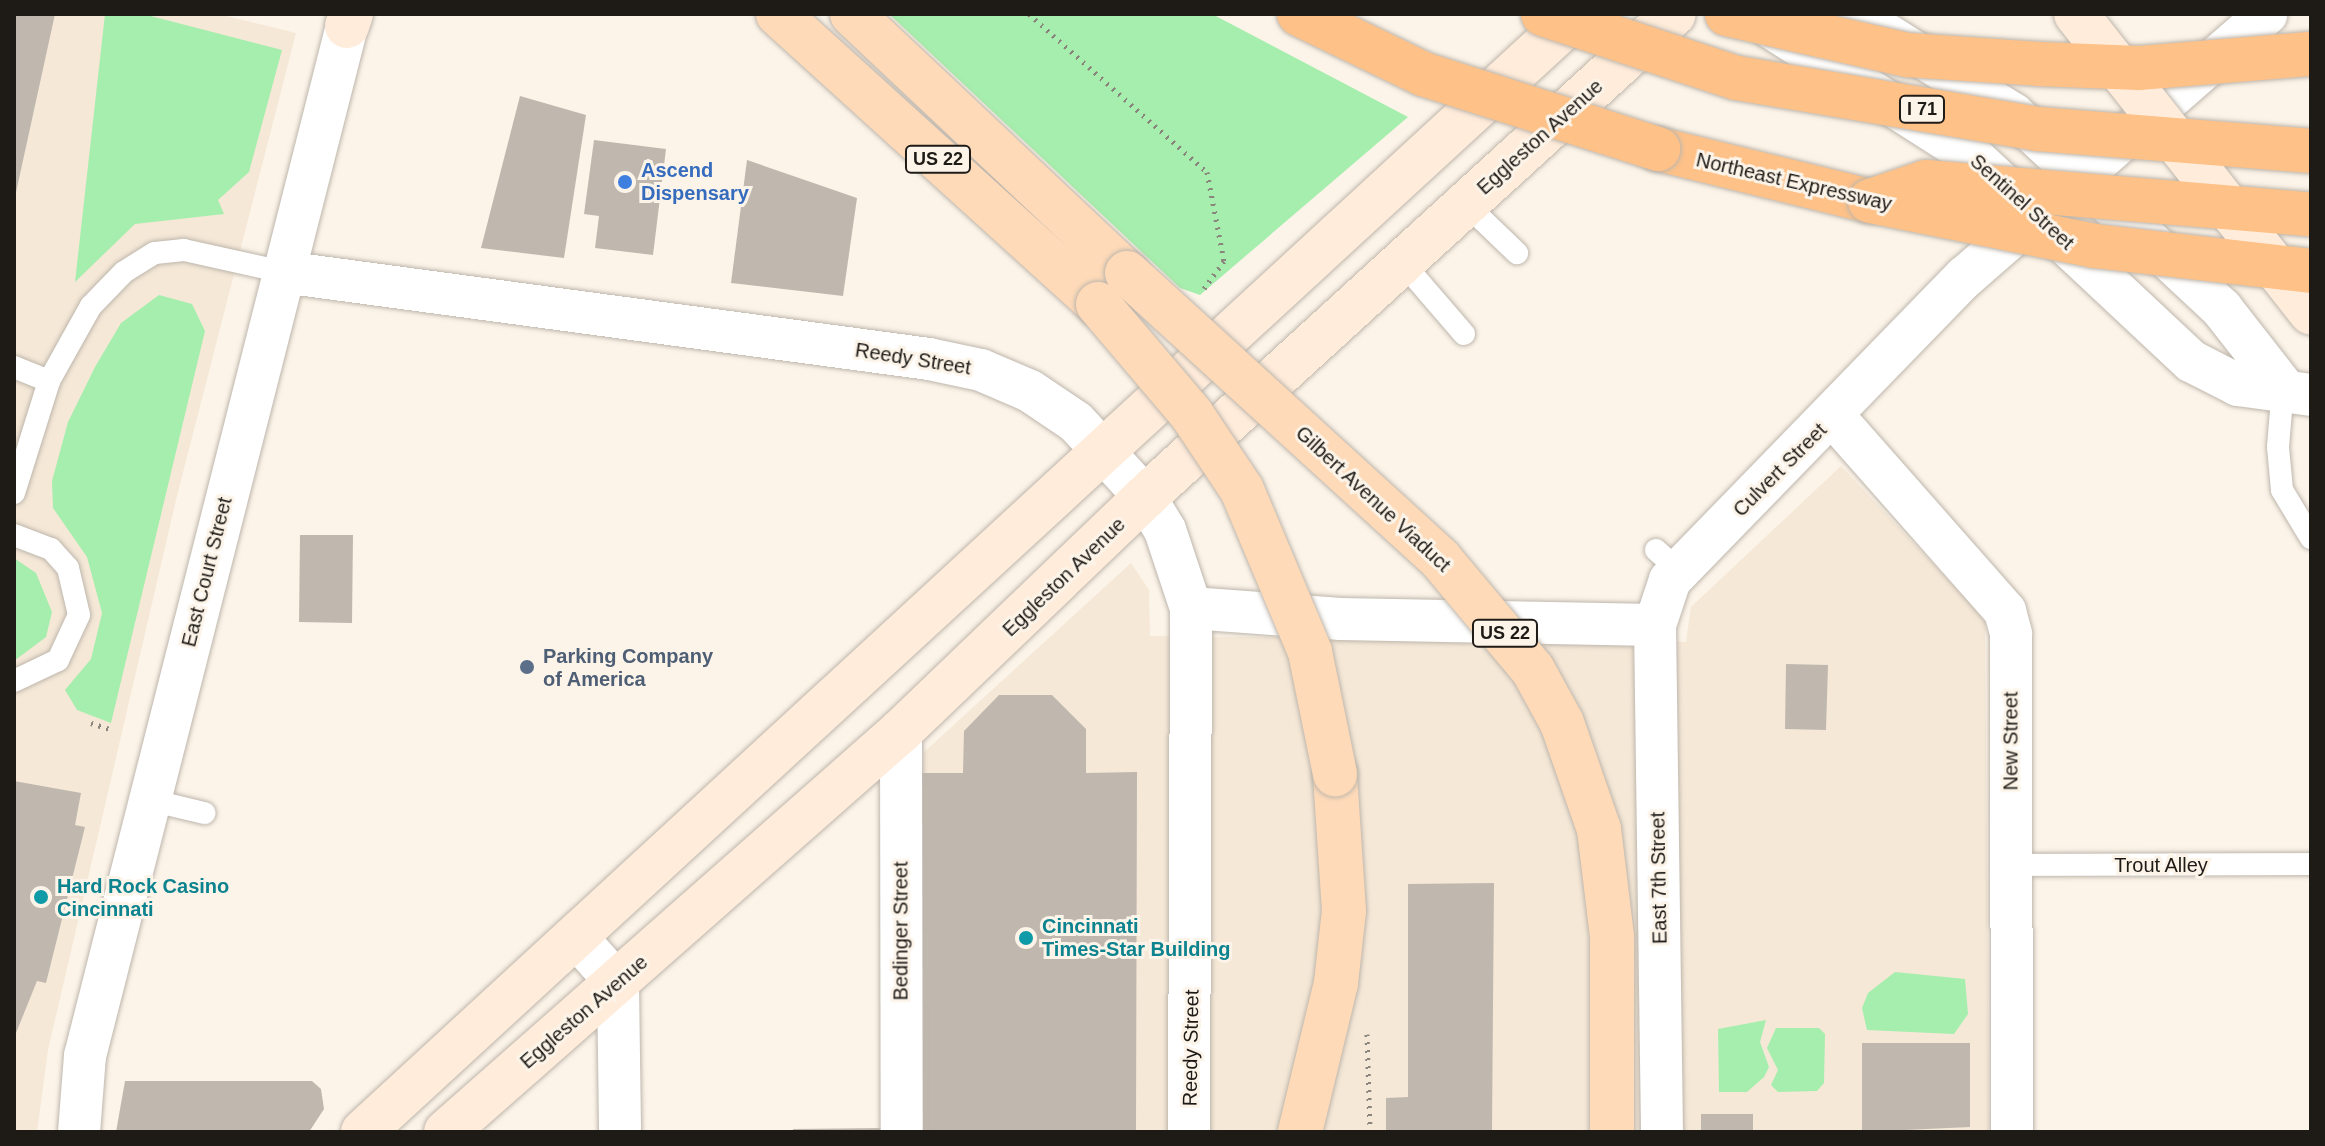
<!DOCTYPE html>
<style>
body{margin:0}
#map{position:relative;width:2325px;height:1146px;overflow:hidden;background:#fcf4e9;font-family:Helvetica,sans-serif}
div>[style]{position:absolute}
.built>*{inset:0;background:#f5e8d7}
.green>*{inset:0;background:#a6eead}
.building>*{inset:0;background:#c0b8ae}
.path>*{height:5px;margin-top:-2.5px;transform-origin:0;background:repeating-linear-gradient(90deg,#89847c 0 2px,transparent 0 8px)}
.roads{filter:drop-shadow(0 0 2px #beb6ac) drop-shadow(0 0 2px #beb6ac)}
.lane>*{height:22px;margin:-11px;padding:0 11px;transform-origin:11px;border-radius:11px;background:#fff}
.street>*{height:42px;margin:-21px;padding:0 21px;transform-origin:21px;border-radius:21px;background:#fff}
.secondary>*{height:44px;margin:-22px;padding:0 22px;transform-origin:22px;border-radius:22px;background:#ffecdb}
.primary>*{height:44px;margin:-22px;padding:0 22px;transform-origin:22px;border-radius:22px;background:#fedab8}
.highway>*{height:44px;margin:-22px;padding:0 22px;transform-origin:22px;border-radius:22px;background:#fec188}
.bridges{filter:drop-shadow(0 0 2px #beb6ac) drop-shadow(0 0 2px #beb6ac)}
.secondary-bridge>*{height:44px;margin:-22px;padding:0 22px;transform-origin:22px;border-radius:22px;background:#ffecdb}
.primary-bridge>*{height:44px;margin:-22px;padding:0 22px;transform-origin:22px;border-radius:22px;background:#fedab8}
.highway-bridge>*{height:44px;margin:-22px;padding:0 22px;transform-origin:22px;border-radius:22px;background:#fec188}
.dots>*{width:22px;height:22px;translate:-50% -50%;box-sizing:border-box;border:4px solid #fcf4e9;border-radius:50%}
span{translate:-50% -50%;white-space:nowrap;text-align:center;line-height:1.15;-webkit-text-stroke:6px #fcf4e9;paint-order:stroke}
.shield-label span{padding:2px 6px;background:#fcf4e9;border:2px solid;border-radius:6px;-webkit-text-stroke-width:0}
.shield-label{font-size:18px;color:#1e1b17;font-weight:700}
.street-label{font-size:20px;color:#1e1b17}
.shop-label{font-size:20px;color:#366cbe;font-weight:700}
.left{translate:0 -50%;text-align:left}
.service-label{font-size:20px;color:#4e5e75;font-weight:700}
.culture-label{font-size:20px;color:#0d838f;font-weight:700}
.frame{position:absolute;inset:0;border:16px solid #1e1b17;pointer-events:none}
</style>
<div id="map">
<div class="built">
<i style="clip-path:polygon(14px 14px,218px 14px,296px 33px,177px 496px,48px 1050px,37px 1132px,14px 1132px)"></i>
<i style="clip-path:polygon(1841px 466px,1985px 619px,1989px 1132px,909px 1132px,911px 764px,1131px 563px,1149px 590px,1150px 636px,1686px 642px,1691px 607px)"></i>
</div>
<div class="green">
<i style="clip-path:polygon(105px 14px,143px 14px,282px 50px,249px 172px,218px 200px,224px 214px,135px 224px,75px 282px)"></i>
<i style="clip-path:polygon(889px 14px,1212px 14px,1408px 117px,1200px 295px,1180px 288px)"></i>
<i style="clip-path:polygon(159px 295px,192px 304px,205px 331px,111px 723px,77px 710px,65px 690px,91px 659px,102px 613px,87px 557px,53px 508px,52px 481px,68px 422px,95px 367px,121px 323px)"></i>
<i style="clip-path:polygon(14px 558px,36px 573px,52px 612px,46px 637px,14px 661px)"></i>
<i style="clip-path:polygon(1895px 972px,1965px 979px,1968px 1014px,1954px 1034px,1867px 1030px,1862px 1008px,1868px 993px)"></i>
<i style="clip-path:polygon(1766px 1020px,1760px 1042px,1769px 1067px,1764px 1077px,1747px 1092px,1719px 1092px,1718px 1029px)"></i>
<i style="clip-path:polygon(1776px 1028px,1819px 1028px,1825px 1034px,1824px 1083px,1817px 1091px,1778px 1092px,1771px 1085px,1778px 1070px,1767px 1048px)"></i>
</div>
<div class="building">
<i style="clip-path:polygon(14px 14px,55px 14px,15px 197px,14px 197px)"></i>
<i style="clip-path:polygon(520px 96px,586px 115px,564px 258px,481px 248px)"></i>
<i style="clip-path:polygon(594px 140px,666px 149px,653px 255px,595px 248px,599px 216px,584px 214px)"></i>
<i style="clip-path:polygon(747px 160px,857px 198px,843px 296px,731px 283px)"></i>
<i style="clip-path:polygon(300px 535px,353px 535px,352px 623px,299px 622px)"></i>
<i style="clip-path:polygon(1786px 664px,1828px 665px,1826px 730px,1785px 729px)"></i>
<i style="clip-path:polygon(999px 695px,1052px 695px,1086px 729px,1086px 773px,1137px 772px,1136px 1132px,915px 1132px,916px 773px,963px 773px,964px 731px)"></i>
<i style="clip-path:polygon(14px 781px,81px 793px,75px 825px,85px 827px,46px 983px,37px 981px,14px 1038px)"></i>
<i style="clip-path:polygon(1494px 883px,1492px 1132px,1386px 1132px,1386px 1098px,1408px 1097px,1408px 884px)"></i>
<i style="clip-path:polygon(1862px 1043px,1970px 1043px,1970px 1127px,1862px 1132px)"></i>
<i style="clip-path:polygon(125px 1081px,312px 1081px,321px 1089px,324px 1109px,309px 1132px,116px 1132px)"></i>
<i style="clip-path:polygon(1701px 1114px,1753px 1114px,1753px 1132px,1701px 1132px)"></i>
<i style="clip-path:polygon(882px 1128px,882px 1132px,793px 1132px,793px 1129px)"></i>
</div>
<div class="path">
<i style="left:1029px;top:14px;width:238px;rotate:41.6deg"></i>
<i style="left:1207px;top:172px;width:91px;rotate:79.2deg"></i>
<i style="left:1224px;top:261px;width:34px;rotate:126deg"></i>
<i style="left:91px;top:723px;width:20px;rotate:18deg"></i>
<i style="left:1367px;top:1034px;width:98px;rotate:88.2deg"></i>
</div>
<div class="roads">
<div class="lane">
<i style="left:1466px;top:204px;width:71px;rotate:43.9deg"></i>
<i style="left:1402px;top:262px;width:95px;rotate:49.3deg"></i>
<i style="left:14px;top:367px;width:38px;rotate:22deg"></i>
<i style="left:2283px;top:387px;width:60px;rotate:94.8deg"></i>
<i style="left:2278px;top:447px;width:43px;rotate:84.7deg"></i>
<i style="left:2282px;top:490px;width:56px;rotate:58.9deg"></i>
<i style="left:14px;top:493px;width:117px;rotate:-72.6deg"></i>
<i style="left:49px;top:381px;width:86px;rotate:-60.8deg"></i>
<i style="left:91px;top:306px;width:47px;rotate:-45.9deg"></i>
<i style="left:124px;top:272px;width:36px;rotate:-32deg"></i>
<i style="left:155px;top:253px;width:29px;rotate:-6deg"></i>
<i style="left:184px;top:250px;width:101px;rotate:12.5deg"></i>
<i style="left:14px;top:535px;width:40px;rotate:21deg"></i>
<i style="left:51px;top:549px;width:25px;rotate:48deg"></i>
<i style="left:68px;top:568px;width:48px;rotate:76.8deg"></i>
<i style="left:79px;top:615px;width:50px;rotate:115deg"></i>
<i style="left:58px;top:660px;width:49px;rotate:154.5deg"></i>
<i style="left:1656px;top:550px;width:31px;rotate:42deg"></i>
<i style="left:150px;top:800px;width:56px;rotate:13.5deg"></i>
<i style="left:2012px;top:865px;width:299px;rotate:-0.2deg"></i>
</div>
<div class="street">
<i style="left:1854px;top:14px;width:188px;rotate:32.2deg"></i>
<i style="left:2013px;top:114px;width:286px;rotate:43deg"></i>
<i style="left:2222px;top:309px;width:99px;rotate:52deg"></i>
<i style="left:1772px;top:28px;width:237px;rotate:32.6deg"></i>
<i style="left:1972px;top:156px;width:300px;rotate:43.1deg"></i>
<i style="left:2191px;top:361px;width:53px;rotate:27.1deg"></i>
<i style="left:2238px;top:385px;width:74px;rotate:7.8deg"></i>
<i style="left:283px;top:272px;width:652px;rotate:7.67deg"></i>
<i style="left:929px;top:359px;width:53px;rotate:11.9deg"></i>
<i style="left:981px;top:370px;width:53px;rotate:23.2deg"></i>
<i style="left:1030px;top:391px;width:55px;rotate:34deg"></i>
<i style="left:1076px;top:422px;width:102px;rotate:47.4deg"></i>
<i style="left:1145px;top:497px;width:39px;rotate:59deg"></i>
<i style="left:1165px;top:530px;width:82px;rotate:71.6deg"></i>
<i style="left:1191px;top:608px;width:524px;rotate:90.22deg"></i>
<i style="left:1834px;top:417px;width:259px;rotate:48.6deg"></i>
<i style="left:2005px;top:611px;width:24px;rotate:75deg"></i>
<i style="left:2011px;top:634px;width:498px;rotate:89.9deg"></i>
<i style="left:1191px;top:608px;width:150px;rotate:4.2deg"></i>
<i style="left:1341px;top:619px;width:314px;rotate:1.1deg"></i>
<i style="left:901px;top:731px;width:401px;rotate:89.9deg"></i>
<i style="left:577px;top:938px;width:62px;rotate:48.3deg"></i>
<i style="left:618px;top:984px;width:148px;rotate:89.2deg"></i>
<i style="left:79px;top:1132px;width:76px;rotate:-85.5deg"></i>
<i style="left:85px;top:1056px;width:1063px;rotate:-75.73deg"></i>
<i style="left:1662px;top:1132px;width:507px;rotate:-90.79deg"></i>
<i style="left:1655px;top:625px;width:47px;rotate:-71.6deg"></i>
<i style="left:1670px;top:580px;width:423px;rotate:-45.8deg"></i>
<i style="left:1965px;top:277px;width:400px;rotate:-41.1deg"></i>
</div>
<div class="secondary">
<i style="left:347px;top:26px;width:13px;rotate:-72deg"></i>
<i style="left:363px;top:1132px;width:1651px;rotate:-42.62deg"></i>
<i style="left:446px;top:1132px;width:606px;rotate:-41.39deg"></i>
<i style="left:901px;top:731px;width:338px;rotate:-43.8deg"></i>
<i style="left:1145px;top:497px;width:716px;rotate:-42.4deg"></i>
</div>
<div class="primary">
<i style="left:778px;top:14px;width:432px;rotate:42.2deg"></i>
<i style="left:852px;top:14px;width:378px;rotate:43.3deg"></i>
<i style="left:1300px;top:1132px;width:153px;rotate:-76.4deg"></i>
<i style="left:1336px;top:983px;width:72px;rotate:-83.7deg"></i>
<i style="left:1344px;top:911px;width:137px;rotate:-93.8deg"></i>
</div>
<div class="highway">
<i style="left:1658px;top:149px;width:218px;rotate:13.8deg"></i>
</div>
</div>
<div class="bridges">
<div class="secondary-bridge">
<i style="left:2076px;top:14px;width:380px;rotate:51.8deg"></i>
</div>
<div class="primary-bridge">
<i style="left:1127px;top:273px;width:425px;rotate:42.4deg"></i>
<i style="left:1441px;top:560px;width:143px;rotate:50.1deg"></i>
<i style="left:1533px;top:670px;width:60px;rotate:61.3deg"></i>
<i style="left:1562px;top:723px;width:112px;rotate:70.8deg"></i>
<i style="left:1599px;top:829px;width:109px;rotate:83.1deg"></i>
<i style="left:1612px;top:937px;width:195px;rotate:90deg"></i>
<i style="left:1098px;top:304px;width:145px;rotate:49.7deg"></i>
<i style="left:1192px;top:415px;width:90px;rotate:56.3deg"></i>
<i style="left:1242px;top:490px;width:176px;rotate:67.2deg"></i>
<i style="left:1310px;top:652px;width:125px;rotate:78.4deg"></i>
</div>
<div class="highway-bridge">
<i style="left:1299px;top:14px;width:138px;rotate:25.8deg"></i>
<i style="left:1423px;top:74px;width:247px;rotate:17.7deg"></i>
<i style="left:1543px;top:14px;width:204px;rotate:18.3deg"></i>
<i style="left:1737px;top:78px;width:305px;rotate:9.6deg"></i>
<i style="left:2038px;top:129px;width:274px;rotate:4.6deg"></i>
<i style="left:1727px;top:14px;width:186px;rotate:12.8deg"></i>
<i style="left:1908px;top:55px;width:131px;rotate:3.9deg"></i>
<i style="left:2039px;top:64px;width:100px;rotate:2.3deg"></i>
<i style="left:2139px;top:68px;width:173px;rotate:-4.7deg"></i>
<i style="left:1873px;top:200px;width:56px;rotate:-18.8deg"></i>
<i style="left:1926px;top:182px;width:386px;rotate:4.8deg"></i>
<i style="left:1870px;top:201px;width:229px;rotate:11.3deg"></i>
<i style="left:2095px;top:246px;width:217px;rotate:6.6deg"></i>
</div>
</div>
<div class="dots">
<i style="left:625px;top:182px;background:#3f7fe0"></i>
<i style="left:527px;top:667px;background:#5c6f8a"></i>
<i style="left:41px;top:897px;background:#0f9aa8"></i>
<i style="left:1026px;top:938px;background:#0f9aa8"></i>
</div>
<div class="shield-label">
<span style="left:1922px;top:109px">I 71</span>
<span style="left:938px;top:159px">US 22</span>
<span style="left:1505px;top:633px">US 22</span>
</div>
<div class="street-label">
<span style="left:1540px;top:137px;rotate:-42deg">Eggleston Avenue</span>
<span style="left:1794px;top:182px;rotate:13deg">Northeast Expressway</span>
<span style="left:2022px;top:202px;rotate:42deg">Sentinel Street</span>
<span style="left:913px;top:359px;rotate:9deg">Reedy Street</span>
<span style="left:1780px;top:470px;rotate:-45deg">Culvert Street</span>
<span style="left:1373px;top:499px;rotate:43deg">Gilbert Avenue Viaduct</span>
<span style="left:207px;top:572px;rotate:-76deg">East Court Street</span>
<span style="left:1064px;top:577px;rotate:-44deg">Eggleston Avenue</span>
<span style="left:2011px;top:741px;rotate:-90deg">New Street</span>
<span style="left:2161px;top:865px">Trout Alley</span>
<span style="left:1659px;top:878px;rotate:-91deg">East 7th Street</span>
<span style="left:901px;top:931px;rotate:-90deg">Bedinger Street</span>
<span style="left:584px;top:1012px;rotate:-41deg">Eggleston Avenue</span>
<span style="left:1191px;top:1048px;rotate:-89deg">Reedy Street</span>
</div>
<div class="shop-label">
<span class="left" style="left:641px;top:182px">Ascend<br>Dispensary</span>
</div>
<div class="service-label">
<span class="left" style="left:543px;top:668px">Parking Company<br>of America</span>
</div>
<div class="culture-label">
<span class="left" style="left:57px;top:898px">Hard Rock Casino<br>Cincinnati</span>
<span class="left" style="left:1042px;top:938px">Cincinnati<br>Times-Star Building</span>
</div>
<div class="frame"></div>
</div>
